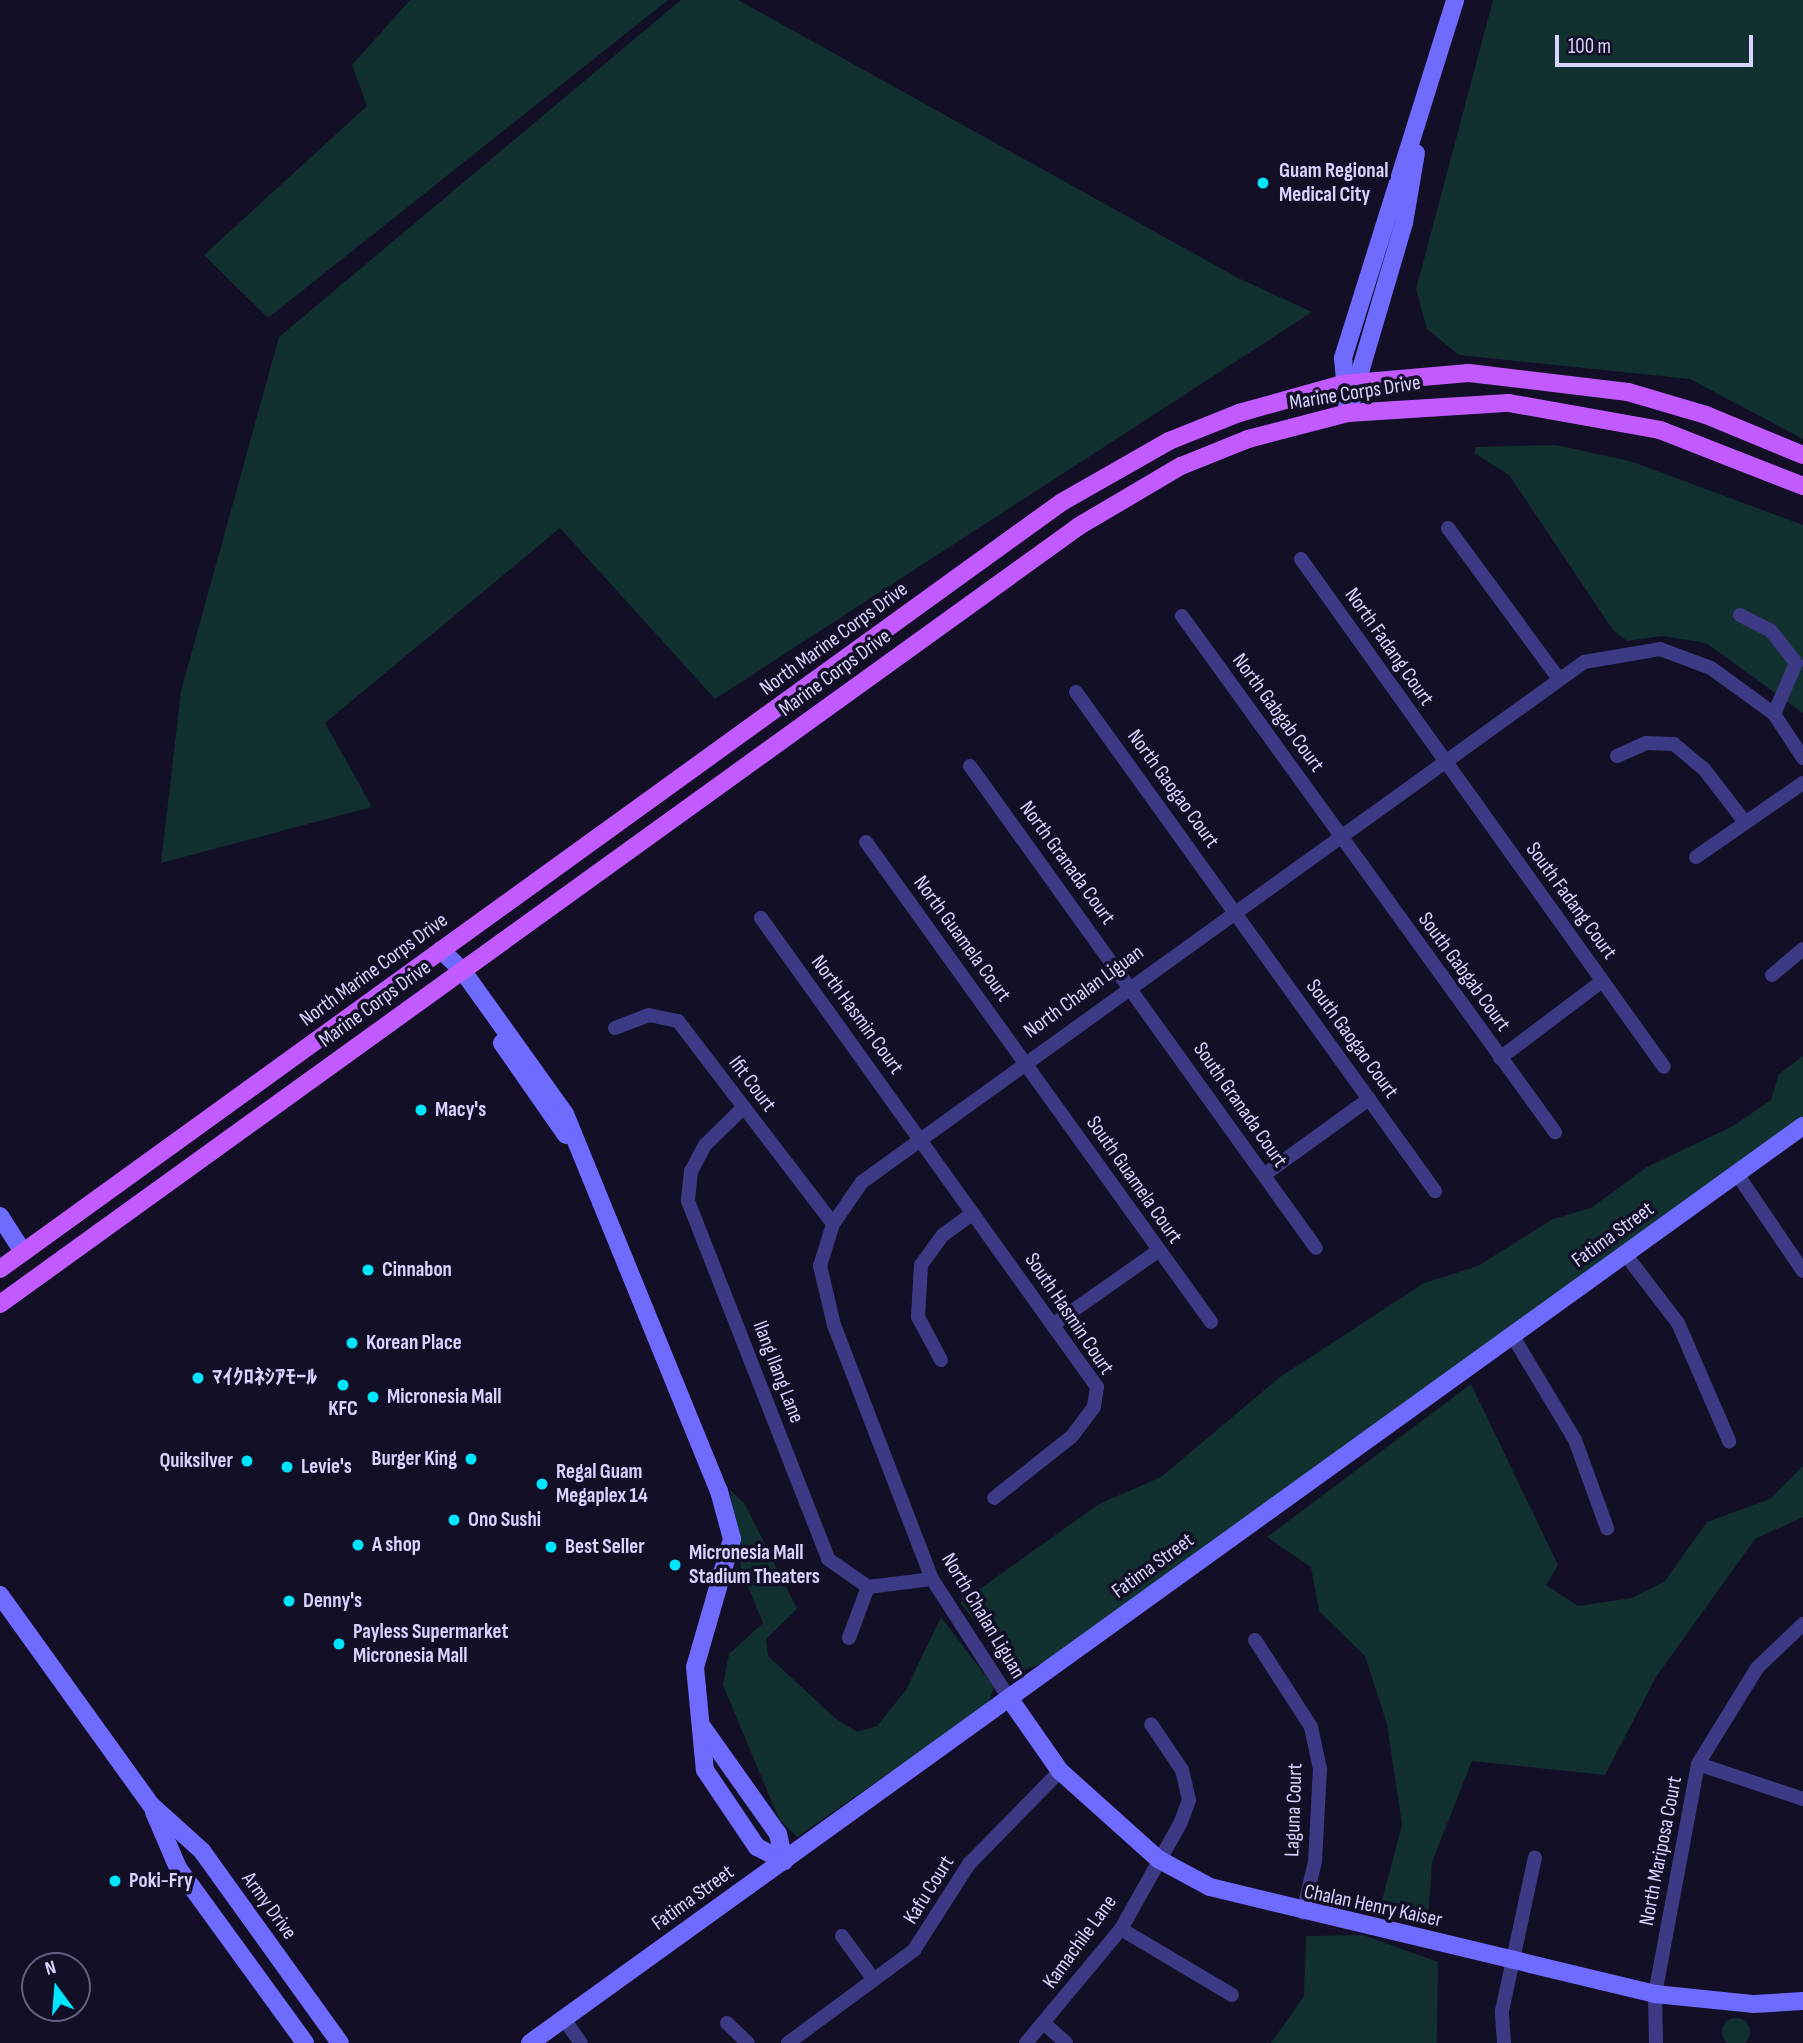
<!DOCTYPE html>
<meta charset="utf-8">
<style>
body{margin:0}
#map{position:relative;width:1803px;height:2043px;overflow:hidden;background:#130f26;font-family:"Sofia Sans Condensed",sans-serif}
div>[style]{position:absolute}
.green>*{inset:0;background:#12302f}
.round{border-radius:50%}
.street>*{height:14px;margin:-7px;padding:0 7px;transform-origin:7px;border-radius:7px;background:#3d3a85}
.secondary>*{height:18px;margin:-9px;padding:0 9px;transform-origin:9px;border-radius:9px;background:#6f6bff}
.primary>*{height:18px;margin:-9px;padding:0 9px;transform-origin:9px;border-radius:9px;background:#c25bff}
.dots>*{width:19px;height:19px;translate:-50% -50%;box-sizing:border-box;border:4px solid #130f26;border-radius:50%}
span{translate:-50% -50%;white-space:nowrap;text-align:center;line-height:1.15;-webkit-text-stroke:7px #130f26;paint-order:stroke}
.poi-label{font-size:21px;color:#d9d4ff;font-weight:700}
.left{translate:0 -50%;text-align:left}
.right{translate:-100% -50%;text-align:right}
.street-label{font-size:21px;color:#d9d4ff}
.north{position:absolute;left:21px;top:1952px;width:70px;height:70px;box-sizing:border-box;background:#130f26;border:2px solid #625e7d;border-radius:50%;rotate:344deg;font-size:19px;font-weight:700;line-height:28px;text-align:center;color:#d9d4ff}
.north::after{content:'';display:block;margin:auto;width:24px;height:32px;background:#00e5ff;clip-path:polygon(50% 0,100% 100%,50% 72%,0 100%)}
.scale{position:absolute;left:1555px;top:35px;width:198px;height:32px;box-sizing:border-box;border:4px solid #d9d4ff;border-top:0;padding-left:9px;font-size:21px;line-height:24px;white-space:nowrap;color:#d9d4ff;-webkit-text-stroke:5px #130f26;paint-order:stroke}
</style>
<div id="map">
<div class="green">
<i style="clip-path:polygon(410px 0,668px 0,268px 318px,204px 255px,367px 106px,352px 65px)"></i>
<i style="clip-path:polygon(681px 0,738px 0,1238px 278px,1312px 312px,715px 699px,560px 528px,325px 723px,372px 807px,161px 863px,181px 691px,279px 337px)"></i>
<i style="clip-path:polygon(1493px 0,1803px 0,1803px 439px,1690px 379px,1459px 355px,1427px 329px,1416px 289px)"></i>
<i style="clip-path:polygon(1556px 445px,1630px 461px,1803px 525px,1803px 713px,1706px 643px,1662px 636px,1627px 641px,1613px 630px,1509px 475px,1474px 453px,1476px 447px)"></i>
<i style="clip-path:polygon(1803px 1056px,1803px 1119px,1046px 1662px,1024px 1670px,1011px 1665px,960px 1603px,1099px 1504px,1161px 1477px,1280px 1377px,1424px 1283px,1478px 1266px,1553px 1219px,1591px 1208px,1647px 1167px,1733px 1126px,1771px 1100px,1779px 1074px)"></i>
<i style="clip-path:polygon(1471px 1384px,1558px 1565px,1546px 1585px,1578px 1606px,1632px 1598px,1665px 1581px,1707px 1522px,1770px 1499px,1803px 1466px,1803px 1517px,1755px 1539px,1656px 1677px,1605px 1775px,1472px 1761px,1432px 1862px,1428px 1921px,1380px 1908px,1402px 1825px,1387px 1724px,1365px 1656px,1319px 1611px,1311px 1567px,1267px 1537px)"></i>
<i style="clip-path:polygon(730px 1490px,745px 1504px,797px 1609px,766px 1639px,768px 1656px,836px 1719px,858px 1732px,877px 1726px,906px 1690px,941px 1617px,994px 1687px,988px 1704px,797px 1837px,779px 1819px,723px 1685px,729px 1654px,763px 1623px,741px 1569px)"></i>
<i style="clip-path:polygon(1363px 1935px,1438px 1962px,1437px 2043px,1271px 2043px,1304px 1996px,1306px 1936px)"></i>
<i class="round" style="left:1722px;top:2018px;width:28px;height:28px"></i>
</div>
<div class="street">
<i style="left:1448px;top:528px;width:186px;rotate:53.7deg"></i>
<i style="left:1301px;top:559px;width:624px;rotate:54.45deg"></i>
<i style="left:1740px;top:615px;width:35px;rotate:27deg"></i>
<i style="left:1771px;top:631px;width:41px;rotate:52deg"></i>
<i style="left:1796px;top:663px;width:56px;rotate:113.3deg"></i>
<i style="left:1182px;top:616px;width:637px;rotate:54.14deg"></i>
<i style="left:1076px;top:692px;width:615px;rotate:54.27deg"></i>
<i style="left:1617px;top:756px;width:32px;rotate:-24deg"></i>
<i style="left:1646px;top:743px;width:28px;rotate:2deg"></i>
<i style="left:1674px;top:744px;width:39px;rotate:40deg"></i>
<i style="left:1704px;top:769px;width:66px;rotate:52.4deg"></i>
<i style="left:970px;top:766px;width:593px;rotate:54.33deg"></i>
<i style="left:866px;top:842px;width:591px;rotate:54.29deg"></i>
<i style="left:1696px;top:857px;width:130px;rotate:-34.7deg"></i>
<i style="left:761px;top:918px;width:577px;rotate:54.38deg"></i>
<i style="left:1097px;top:1387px;width:20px;rotate:99deg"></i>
<i style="left:1094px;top:1407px;width:38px;rotate:127deg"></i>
<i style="left:1071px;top:1437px;width:98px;rotate:141.6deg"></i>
<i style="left:1772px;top:975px;width:40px;rotate:-40deg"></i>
<i style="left:615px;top:1028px;width:36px;rotate:-21deg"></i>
<i style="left:649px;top:1015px;width:30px;rotate:12deg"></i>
<i style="left:678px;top:1021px;width:255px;rotate:52.6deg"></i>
<i style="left:1500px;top:1058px;width:128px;rotate:-37deg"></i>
<i style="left:744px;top:1107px;width:54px;rotate:135.7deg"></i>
<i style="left:705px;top:1145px;width:30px;rotate:118deg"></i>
<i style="left:691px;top:1171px;width:30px;rotate:96deg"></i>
<i style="left:688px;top:1201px;width:384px;rotate:68.6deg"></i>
<i style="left:828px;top:1559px;width:49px;rotate:35deg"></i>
<i style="left:868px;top:1587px;width:64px;rotate:-7.1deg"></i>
<i style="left:1737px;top:1174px;width:117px;rotate:55.8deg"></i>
<i style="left:1264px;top:1175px;width:130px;rotate:-35.9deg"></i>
<i style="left:1625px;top:1254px;width:87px;rotate:52.5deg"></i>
<i style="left:1678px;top:1323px;width:129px;rotate:66.6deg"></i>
<i style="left:1054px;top:1324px;width:127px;rotate:-35.1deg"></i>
<i style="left:1512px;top:1335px;width:122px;rotate:59deg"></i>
<i style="left:1575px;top:1440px;width:94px;rotate:70deg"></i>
<i style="left:941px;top:1360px;width:49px;rotate:-118.1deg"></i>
<i style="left:918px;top:1317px;width:52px;rotate:-86.7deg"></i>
<i style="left:921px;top:1265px;width:37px;rotate:-54deg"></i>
<i style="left:943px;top:1235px;width:37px;rotate:-36deg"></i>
<i style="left:849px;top:1638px;width:54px;rotate:-69.6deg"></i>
<i style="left:1255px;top:1640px;width:103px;rotate:57.2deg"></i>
<i style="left:1311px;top:1727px;width:43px;rotate:77.9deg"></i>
<i style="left:1320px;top:1769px;width:92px;rotate:93.1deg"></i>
<i style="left:1315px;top:1861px;width:53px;rotate:103deg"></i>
<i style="left:1009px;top:1698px;width:142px;rotate:-122.9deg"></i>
<i style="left:932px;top:1579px;width:272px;rotate:-111.1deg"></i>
<i style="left:834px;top:1325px;width:61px;rotate:-103.3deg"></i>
<i style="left:820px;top:1266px;width:44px;rotate:-72.8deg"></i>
<i style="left:833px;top:1224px;width:51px;rotate:-55.4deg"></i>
<i style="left:862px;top:1182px;width:890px;rotate:-35.76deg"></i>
<i style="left:1584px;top:662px;width:77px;rotate:-9.7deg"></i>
<i style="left:1660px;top:649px;width:54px;rotate:20.4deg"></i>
<i style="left:1711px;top:668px;width:78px;rotate:36.1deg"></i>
<i style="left:1774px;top:714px;width:53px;rotate:56.6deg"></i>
<i style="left:1698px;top:1764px;width:111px;rotate:18.4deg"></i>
<i style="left:1121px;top:1929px;width:129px;rotate:30.7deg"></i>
<i style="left:842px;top:1936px;width:54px;rotate:54deg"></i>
<i style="left:564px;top:2019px;width:29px;rotate:55deg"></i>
<i style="left:727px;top:2023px;width:29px;rotate:44deg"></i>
<i style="left:1046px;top:2025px;width:27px;rotate:42deg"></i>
<i style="left:788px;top:2043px;width:157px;rotate:-36.4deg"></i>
<i style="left:914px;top:1950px;width:102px;rotate:-57.4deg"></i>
<i style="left:969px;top:1864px;width:130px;rotate:-45.6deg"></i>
<i style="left:1026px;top:2043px;width:148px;rotate:-50.2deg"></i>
<i style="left:1121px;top:1929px;width:123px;rotate:-60.7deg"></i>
<i style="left:1181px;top:1822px;width:23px;rotate:-70deg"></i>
<i style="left:1189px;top:1800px;width:31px;rotate:-103deg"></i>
<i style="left:1182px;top:1770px;width:55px;rotate:-124deg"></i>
<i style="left:1504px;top:2043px;width:32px;rotate:-94deg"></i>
<i style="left:1502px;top:2011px;width:157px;rotate:-77.9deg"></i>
<i style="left:1656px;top:2043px;width:49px;rotate:-91.2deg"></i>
<i style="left:1655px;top:1994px;width:234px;rotate:-79.4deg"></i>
<i style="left:1698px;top:1764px;width:113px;rotate:-58.4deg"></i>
<i style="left:1757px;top:1668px;width:64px;rotate:-43.7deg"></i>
</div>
<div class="secondary">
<i style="left:1348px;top:413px;width:55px;rotate:-95.2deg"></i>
<i style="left:1343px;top:358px;width:375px;rotate:-72.6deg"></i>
<i style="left:1348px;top:413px;width:198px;rotate:-73.6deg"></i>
<i style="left:1404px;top:223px;width:71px;rotate:-80.3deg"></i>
<i style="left:441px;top:950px;width:29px;rotate:44deg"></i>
<i style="left:462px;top:970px;width:177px;rotate:54.4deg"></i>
<i style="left:565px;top:1114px;width:407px;rotate:67.8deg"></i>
<i style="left:719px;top:1491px;width:50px;rotate:74.8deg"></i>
<i style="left:732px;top:1539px;width:133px;rotate:106.1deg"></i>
<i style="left:695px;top:1667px;width:103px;rotate:84.5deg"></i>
<i style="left:705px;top:1770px;width:93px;rotate:56deg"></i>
<i style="left:757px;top:1847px;width:30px;rotate:27deg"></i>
<i style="left:502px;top:1043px;width:112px;rotate:55.2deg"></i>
<i style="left:0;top:1216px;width:43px;rotate:57.4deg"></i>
<i style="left:0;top:1595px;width:259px;rotate:54.3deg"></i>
<i style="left:151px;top:1805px;width:69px;rotate:42deg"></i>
<i style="left:202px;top:1851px;width:236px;rotate:54.3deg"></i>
<i style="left:1009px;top:1698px;width:89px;rotate:55.1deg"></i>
<i style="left:1060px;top:1771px;width:132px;rotate:41.9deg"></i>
<i style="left:1158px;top:1859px;width:59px;rotate:28.3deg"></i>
<i style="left:1210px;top:1887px;width:458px;rotate:13.5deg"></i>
<i style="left:1655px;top:1994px;width:100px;rotate:5.8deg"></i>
<i style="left:1754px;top:2004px;width:49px;rotate:-3.5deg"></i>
<i style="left:703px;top:1728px;width:130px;rotate:54.7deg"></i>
<i style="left:778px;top:1834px;width:28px;rotate:77deg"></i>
<i style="left:154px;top:1812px;width:61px;rotate:66.8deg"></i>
<i style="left:178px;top:1868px;width:216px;rotate:54deg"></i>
<i style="left:530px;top:2043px;width:1569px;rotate:-35.77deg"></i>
</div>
<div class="primary">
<i style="left:0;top:1269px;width:1310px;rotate:-35.84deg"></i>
<i style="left:1062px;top:502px;width:123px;rotate:-29.7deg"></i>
<i style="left:1169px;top:441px;width:75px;rotate:-21.8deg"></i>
<i style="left:1239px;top:413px;width:107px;rotate:-15.7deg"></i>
<i style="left:1342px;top:384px;width:127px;rotate:-5deg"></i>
<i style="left:1469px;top:373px;width:160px;rotate:6.8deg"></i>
<i style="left:1628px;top:392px;width:81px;rotate:16.4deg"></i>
<i style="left:1706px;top:415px;width:105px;rotate:22.4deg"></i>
<i style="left:0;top:1304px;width:1330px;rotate:-35.79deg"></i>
<i style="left:1079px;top:526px;width:118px;rotate:-30.5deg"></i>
<i style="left:1181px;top:466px;width:72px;rotate:-21.9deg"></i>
<i style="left:1248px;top:439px;width:103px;rotate:-14.6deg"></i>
<i style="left:1348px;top:413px;width:161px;rotate:-3.6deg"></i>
<i style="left:1509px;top:403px;width:153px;rotate:10.1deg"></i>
<i style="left:1660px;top:430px;width:154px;rotate:21.4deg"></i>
</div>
<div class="dots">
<i style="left:1263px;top:183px;background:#00e5ff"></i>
<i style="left:421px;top:1110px;background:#00e5ff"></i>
<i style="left:368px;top:1270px;background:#00e5ff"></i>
<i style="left:352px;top:1343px;background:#00e5ff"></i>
<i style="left:198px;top:1378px;background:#00e5ff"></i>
<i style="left:343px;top:1385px;background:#00e5ff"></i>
<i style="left:373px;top:1397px;background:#00e5ff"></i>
<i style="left:471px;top:1459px;background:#00e5ff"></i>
<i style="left:247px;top:1461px;background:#00e5ff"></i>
<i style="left:287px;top:1467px;background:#00e5ff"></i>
<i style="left:542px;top:1484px;background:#00e5ff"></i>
<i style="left:454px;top:1520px;background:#00e5ff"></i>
<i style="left:358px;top:1545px;background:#00e5ff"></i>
<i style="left:551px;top:1547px;background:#00e5ff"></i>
<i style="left:675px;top:1565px;background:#00e5ff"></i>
<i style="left:289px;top:1601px;background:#00e5ff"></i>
<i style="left:339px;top:1644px;background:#00e5ff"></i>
<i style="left:115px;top:1881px;background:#00e5ff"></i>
</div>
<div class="poi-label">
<span class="left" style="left:1279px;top:183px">Guam Regional<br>Medical City</span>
<span class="left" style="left:435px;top:1110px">Macy's</span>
<span class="left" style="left:382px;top:1270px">Cinnabon</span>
<span class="left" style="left:366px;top:1343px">Korean Place</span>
<span class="left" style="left:212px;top:1378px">ﾏｲｸﾛﾈｼｱﾓｰﾙ</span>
<span class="left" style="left:387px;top:1397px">Micronesia Mall</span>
<span style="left:343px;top:1409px">KFC</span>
<span class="right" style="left:457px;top:1459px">Burger King</span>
<span class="right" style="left:233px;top:1461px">Quiksilver</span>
<span class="left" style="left:301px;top:1467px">Levie's</span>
<span class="left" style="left:556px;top:1484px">Regal Guam<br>Megaplex 14</span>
<span class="left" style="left:468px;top:1520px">Ono Sushi</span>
<span class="left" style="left:372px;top:1545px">A shop</span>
<span class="left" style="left:565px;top:1547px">Best Seller</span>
<span class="left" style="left:689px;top:1565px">Micronesia Mall<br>Stadium Theaters</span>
<span class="left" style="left:303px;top:1601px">Denny's</span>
<span class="left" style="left:353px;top:1644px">Payless Supermarket<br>Micronesia Mall</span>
<span class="left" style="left:129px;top:1881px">Poki-Fry</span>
</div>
<div class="street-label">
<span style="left:1355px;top:393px;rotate:-9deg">Marine Corps Drive</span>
<span style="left:834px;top:639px;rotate:-36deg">North Marine Corps Drive</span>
<span style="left:1389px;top:647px;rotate:55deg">North Fadang Court</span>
<span style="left:835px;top:673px;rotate:-36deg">Marine Corps Drive</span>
<span style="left:1278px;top:713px;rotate:54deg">North Gabgab Court</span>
<span style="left:1173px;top:789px;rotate:54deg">North Gaogao Court</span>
<span style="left:1067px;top:863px;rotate:54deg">North Granada Court</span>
<span style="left:1571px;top:901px;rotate:54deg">South Fadang Court</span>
<span style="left:962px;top:939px;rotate:54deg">North Guamela Court</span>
<span style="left:374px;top:970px;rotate:-36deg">North Marine Corps Drive</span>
<span style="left:1464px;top:972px;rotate:54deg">South Gabgab Court</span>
<span style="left:1084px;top:992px;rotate:-36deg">North Chalan Liguan</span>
<span style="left:375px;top:1004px;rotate:-36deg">Marine Corps Drive</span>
<span style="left:857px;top:1015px;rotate:54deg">North Hasmin Court</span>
<span style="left:1352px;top:1039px;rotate:54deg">South Gaogao Court</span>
<span style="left:752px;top:1084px;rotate:53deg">Ifit Court</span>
<span style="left:1240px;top:1105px;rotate:55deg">South Granada Court</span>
<span style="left:1134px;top:1180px;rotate:55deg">South Guamela Court</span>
<span style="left:1613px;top:1235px;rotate:-36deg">Fatima Street</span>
<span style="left:1069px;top:1314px;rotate:56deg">South Hasmin Court</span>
<span style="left:778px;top:1372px;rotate:69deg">Ilang Ilang Lane</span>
<span style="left:1153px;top:1566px;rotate:-36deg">Fatima Street</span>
<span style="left:983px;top:1616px;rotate:59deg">North Chalan Liguan</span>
<span style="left:1294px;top:1810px;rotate:-88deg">Laguna Court</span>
<span style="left:1661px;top:1851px;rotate:-79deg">North Mariposa Court</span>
<span style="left:929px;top:1890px;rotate:-58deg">Kafu Court</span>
<span style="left:693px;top:1898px;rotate:-36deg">Fatima Street</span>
<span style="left:269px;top:1906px;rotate:54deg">Army Drive</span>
<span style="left:1373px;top:1906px;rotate:12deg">Chalan Henry Kaiser</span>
<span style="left:1080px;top:1942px;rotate:-54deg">Kamachile Lane</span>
</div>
<div class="north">N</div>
<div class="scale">100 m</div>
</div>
